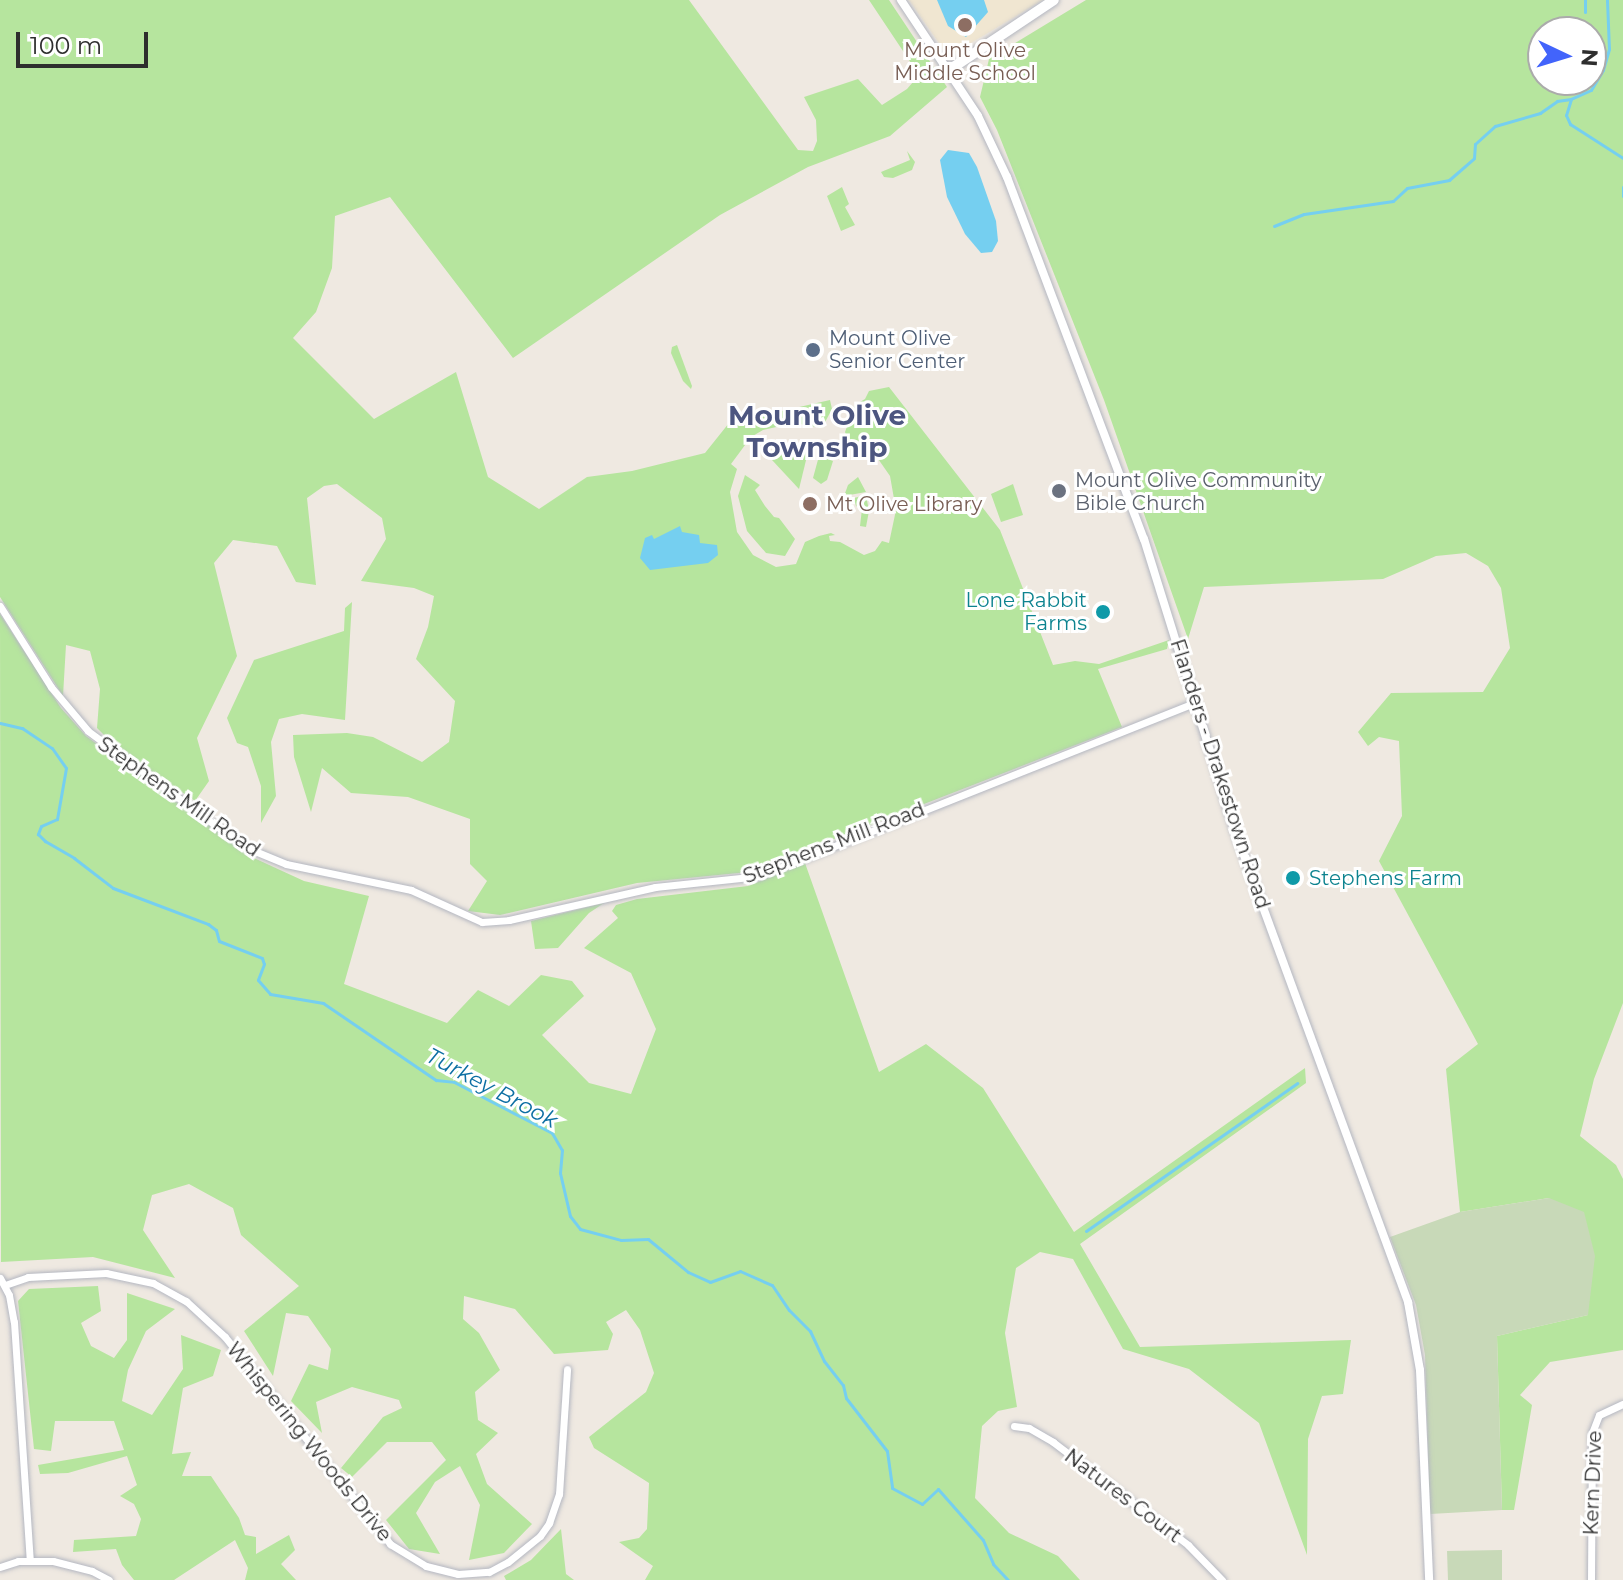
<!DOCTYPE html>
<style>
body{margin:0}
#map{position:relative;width:1623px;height:1580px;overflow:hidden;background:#efe9e1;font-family:Montserrat,sans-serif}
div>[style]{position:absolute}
.education>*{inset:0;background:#f0e6d1}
.green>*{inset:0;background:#b6e59e}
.cemetery>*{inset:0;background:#c8d9b8}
.water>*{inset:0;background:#75cff0}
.stream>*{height:3px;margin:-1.5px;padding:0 1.5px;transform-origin:1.5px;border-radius:1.5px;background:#75cff0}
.roads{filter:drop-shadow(0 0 2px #b4b7c1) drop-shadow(0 0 2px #b4b7c1)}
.minor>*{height:7px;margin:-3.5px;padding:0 3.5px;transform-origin:3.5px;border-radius:3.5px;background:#fff}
.tertiary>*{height:8px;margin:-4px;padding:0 4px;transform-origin:4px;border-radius:4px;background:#fff}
.secondary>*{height:10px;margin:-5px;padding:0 5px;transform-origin:5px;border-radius:5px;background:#fff}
.dots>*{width:22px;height:22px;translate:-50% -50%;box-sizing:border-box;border:4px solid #fff;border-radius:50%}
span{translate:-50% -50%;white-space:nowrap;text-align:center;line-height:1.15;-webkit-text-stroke:6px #fff;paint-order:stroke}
.education-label{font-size:20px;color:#785e54}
.left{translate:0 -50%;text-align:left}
.service-label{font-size:20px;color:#4e5e75}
.worship-label{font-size:20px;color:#5b616d}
.culture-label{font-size:20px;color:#0d838f}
.right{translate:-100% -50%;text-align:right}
.street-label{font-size:20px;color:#2e2e2e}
.water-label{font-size:22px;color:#0d6fa3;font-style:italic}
.district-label{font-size:28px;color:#4d5680;font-weight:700}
.north{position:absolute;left:1527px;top:16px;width:80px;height:80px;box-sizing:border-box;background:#fff;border:2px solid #ababab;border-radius:50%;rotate:94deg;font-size:22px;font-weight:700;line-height:32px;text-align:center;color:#2e2e2e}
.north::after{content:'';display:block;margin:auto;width:28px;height:36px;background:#4264fb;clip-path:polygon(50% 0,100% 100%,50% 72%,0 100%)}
.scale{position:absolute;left:16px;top:32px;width:132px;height:36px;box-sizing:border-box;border:4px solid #2e2e2e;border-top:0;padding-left:10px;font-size:24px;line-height:28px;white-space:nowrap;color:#2e2e2e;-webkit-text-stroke:6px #fff;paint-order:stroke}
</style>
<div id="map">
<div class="education">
<i style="clip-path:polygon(909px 0,1043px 0,954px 53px,943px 49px)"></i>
</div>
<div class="green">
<i style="clip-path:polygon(0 0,689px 0,798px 150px,813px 151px,817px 141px,816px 120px,804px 97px,858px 79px,882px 105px,907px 89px,919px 75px,869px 0,889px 0,947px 87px,890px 136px,808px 167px,720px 215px,513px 358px,390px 197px,335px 216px,332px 268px,316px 312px,293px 338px,374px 419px,456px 372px,488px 477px,539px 509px,587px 477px,632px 471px,705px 453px,729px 423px,830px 400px,832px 409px,822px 428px,794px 423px,763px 430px,751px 437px,731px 464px,737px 469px,730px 492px,737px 532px,753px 555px,776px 567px,796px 564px,805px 542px,819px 536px,831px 533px,835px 535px,829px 536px,830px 541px,840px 542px,864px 555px,875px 551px,882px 541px,889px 543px,896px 510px,890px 476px,874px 453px,857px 440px,848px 440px,845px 432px,855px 405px,865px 399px,869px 391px,889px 387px,1000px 530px,1053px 665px,1075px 661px,1099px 664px,1169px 640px,1167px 649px,1098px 669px,1122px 727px,749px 872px,637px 883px,500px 915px,468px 911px,487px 881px,470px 864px,470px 819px,408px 797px,351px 793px,322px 768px,311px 812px,294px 757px,293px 735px,347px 733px,373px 737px,422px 762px,449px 742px,455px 701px,416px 659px,428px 627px,434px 596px,414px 588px,361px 581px,386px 539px,382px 518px,337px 484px,324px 486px,307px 498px,316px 585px,296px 582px,277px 546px,233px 540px,214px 563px,237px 656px,197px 738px,209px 781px,195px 801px,118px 749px,97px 728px,100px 689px,90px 651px,66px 645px,63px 696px,0 597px)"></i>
<i style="clip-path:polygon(evenodd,1086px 0,1623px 0,1623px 1003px,1594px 1079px,1580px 1136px,1616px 1165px,1623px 1179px,1623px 1350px,1550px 1362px,1520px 1395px,1532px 1405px,1514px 1510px,1502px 1510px,1497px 1336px,1588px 1315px,1549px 1198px,1460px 1212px,1446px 1069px,1478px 1044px,1379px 861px,1402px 816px,1399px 741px,1379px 737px,1368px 746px,1358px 732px,1391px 693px,1483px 692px,1510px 648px,1501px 588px,1488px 566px,1466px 553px,1436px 556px,1383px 579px,1204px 587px,1188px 639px,1104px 400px,997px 130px,980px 97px,989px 59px,1086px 0,1543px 32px,1591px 32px,1591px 80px,1543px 80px,1543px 32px)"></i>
<i style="clip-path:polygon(907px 151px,915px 162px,912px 170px,893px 178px,884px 177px,881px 172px,910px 160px)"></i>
<i style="clip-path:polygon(842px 187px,849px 204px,845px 207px,855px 225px,841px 231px,827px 196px)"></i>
<i style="clip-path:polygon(677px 345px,692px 386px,691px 389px,683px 381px,671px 353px,672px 347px)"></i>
<i style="clip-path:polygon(797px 450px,808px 452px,799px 489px,772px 460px,779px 454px)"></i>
<i style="clip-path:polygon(819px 456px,833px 461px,827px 480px,821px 484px,813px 478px)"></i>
<i style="clip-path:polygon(745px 475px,760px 485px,755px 490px,765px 506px,774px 517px,779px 518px,795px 539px,785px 556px,766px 553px,747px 531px,738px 496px)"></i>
<i style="clip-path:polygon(858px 477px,866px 492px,844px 496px,848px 485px)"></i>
<i style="clip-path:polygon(1013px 484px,1023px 515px,1001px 522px,991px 494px)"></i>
<i style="clip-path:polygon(866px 495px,869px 511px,866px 527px,860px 526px,862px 509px,856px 506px,854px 498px)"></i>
<i style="clip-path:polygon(352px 602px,345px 720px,302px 714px,279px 719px,271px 742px,276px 796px,261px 823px,261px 786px,248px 747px,237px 743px,227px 718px,254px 660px,344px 631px,345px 608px)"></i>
<i style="clip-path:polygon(0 614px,61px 708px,86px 736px,252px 857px,304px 881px,369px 896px,344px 984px,447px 1023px,478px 990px,509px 1006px,541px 975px,572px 981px,584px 996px,542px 1035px,589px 1083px,631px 1094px,656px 1029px,631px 973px,584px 948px,618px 918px,612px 911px,616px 905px,637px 899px,748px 886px,805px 863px,879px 1072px,926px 1044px,983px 1088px,1074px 1232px,1305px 1068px,1306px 1083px,1080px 1244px,1140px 1347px,1351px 1340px,1343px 1394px,1322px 1396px,1308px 1439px,1307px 1555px,1259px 1423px,1189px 1369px,1123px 1349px,1073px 1259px,1040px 1252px,1016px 1268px,1005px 1333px,1017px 1407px,998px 1411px,982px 1426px,975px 1498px,1009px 1533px,1058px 1556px,1080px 1580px,645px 1580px,653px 1566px,619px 1542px,639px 1538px,647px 1529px,649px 1483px,594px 1448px,589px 1437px,646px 1392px,654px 1373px,640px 1330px,626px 1310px,606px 1322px,613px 1334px,608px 1350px,554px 1354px,515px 1309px,464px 1296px,463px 1319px,479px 1333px,500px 1370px,475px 1392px,478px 1420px,498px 1433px,476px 1454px,487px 1484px,532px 1524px,504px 1553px,469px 1560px,480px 1505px,460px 1466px,435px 1482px,416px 1513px,440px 1554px,409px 1549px,386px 1520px,446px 1460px,432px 1442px,387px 1442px,352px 1477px,341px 1468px,383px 1417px,402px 1408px,399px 1400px,352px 1387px,316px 1402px,322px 1433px,291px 1401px,309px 1364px,328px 1370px,331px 1349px,308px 1316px,286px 1313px,273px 1376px,244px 1331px,299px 1286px,241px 1235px,233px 1208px,189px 1184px,152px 1195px,143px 1230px,175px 1278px,93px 1257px,1px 1262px)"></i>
<i style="clip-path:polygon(604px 903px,589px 913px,558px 948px,535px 949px,531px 921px)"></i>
<i style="clip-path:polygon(98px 1286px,101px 1311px,81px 1323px,91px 1346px,114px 1358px,127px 1340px,127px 1293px,175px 1309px,146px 1331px,128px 1370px,122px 1401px,152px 1415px,183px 1369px,181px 1335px,221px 1350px,213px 1376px,183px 1388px,172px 1454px,191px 1452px,182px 1476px,211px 1476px,239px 1518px,245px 1535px,256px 1537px,256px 1554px,289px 1535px,295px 1550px,281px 1564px,296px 1580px,245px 1580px,248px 1568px,235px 1540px,174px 1580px,134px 1580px,122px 1565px,116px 1549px,73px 1552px,74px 1540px,136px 1536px,141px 1519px,134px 1504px,120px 1496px,137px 1485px,127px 1456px,68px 1473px,40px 1474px,38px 1465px,124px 1450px,114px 1421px,55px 1421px,51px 1451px,34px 1449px,18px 1301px,29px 1289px)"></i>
<i style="clip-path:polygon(561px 1529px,566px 1574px,574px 1580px,506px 1580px,504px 1576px,531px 1560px)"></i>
</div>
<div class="cemetery">
<i style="clip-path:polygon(1549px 1198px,1584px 1212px,1595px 1256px,1588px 1315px,1497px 1336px,1502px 1510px,1430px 1514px,1425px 1355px,1416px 1305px,1390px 1237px,1460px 1212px)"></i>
<i style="clip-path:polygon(1502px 1550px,1502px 1580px,1448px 1580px,1447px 1551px)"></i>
</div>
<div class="water">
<i style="clip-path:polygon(937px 0,984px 0,988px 12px,966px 37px,948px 26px)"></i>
<i style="clip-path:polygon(948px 150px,969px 153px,977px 167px,996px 221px,998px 241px,992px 252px,981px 253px,965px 234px,947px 197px,940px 160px)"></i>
<i style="clip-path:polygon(680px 526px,682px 532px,699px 535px,700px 543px,717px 545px,718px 555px,708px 563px,650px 570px,640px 558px,645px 538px,652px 535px,654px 539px)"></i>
</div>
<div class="stream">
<i style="left:1585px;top:0;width:12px;rotate:90deg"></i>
<i style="left:1607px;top:0;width:49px;rotate:87.7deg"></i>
<i style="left:1609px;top:49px;width:22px;rotate:106deg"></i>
<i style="left:1603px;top:70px;width:23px;rotate:121deg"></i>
<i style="left:1591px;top:90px;width:22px;rotate:156deg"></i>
<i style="left:1571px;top:99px;width:17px;rotate:107deg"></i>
<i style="left:1566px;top:115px;width:10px;rotate:66deg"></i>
<i style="left:1570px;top:124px;width:63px;rotate:32.7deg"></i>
<i style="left:1623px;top:187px;width:9px;rotate:90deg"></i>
<i style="left:1274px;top:226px;width:32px;rotate:-22deg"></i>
<i style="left:1304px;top:214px;width:90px;rotate:-8.3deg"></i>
<i style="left:1393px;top:201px;width:19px;rotate:-43deg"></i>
<i style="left:1407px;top:188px;width:43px;rotate:-10.8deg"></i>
<i style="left:1449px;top:180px;width:33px;rotate:-41deg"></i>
<i style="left:1474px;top:158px;width:14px;rotate:-86deg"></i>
<i style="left:1475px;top:144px;width:27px;rotate:-42deg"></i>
<i style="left:1495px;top:126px;width:47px;rotate:-16.1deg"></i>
<i style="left:1540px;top:113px;width:21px;rotate:-35deg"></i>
<i style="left:1557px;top:101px;width:14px;rotate:-8deg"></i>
<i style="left:0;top:723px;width:23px;rotate:13deg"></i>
<i style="left:22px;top:728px;width:36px;rotate:34deg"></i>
<i style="left:52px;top:748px;width:24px;rotate:55deg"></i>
<i style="left:66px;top:768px;width:52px;rotate:100deg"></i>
<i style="left:57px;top:819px;width:17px;rotate:156deg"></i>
<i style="left:41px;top:826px;width:9px;rotate:111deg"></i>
<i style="left:38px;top:834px;width:10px;rotate:45deg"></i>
<i style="left:45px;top:841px;width:34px;rotate:30deg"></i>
<i style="left:74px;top:858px;width:49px;rotate:37.6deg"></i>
<i style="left:113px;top:888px;width:102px;rotate:20.8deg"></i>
<i style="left:208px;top:924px;width:10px;rotate:37deg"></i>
<i style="left:216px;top:930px;width:11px;rotate:75deg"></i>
<i style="left:219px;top:941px;width:46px;rotate:21.6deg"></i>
<i style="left:262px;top:958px;width:6px;rotate:72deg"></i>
<i style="left:264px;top:964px;width:17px;rotate:111deg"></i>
<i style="left:258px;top:980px;width:18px;rotate:49deg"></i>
<i style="left:270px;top:994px;width:54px;rotate:9.6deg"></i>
<i style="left:323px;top:1003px;width:137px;rotate:34.3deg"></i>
<i style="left:436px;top:1080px;width:18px;rotate:6deg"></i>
<i style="left:454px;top:1082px;width:110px;rotate:27.5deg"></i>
<i style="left:552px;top:1133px;width:20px;rotate:60deg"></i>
<i style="left:562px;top:1150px;width:23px;rotate:95deg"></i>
<i style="left:560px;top:1173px;width:44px;rotate:76.9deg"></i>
<i style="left:570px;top:1216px;width:16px;rotate:52deg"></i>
<i style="left:580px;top:1229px;width:42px;rotate:15deg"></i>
<i style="left:621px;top:1240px;width:27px;rotate:-2deg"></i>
<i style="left:648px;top:1239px;width:52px;rotate:39.5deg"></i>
<i style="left:688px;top:1272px;width:24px;rotate:24deg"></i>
<i style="left:710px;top:1282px;width:32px;rotate:-20deg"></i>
<i style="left:740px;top:1271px;width:35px;rotate:24deg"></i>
<i style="left:772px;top:1285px;width:30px;rotate:56deg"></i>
<i style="left:789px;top:1310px;width:30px;rotate:45deg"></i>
<i style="left:810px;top:1331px;width:33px;rotate:65deg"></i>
<i style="left:824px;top:1361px;width:31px;rotate:52deg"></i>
<i style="left:843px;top:1385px;width:13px;rotate:77deg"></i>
<i style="left:846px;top:1398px;width:67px;rotate:52.3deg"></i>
<i style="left:887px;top:1451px;width:37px;rotate:82deg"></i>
<i style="left:892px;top:1488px;width:34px;rotate:28deg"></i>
<i style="left:922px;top:1504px;width:22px;rotate:-43deg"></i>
<i style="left:938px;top:1489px;width:68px;rotate:48.6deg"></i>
<i style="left:983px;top:1540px;width:26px;rotate:67deg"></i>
<i style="left:993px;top:1564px;width:22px;rotate:47deg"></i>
<i style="left:1086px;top:1231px;width:258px;rotate:-35deg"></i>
</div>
<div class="roads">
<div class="minor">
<i style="left:0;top:606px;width:96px;rotate:57.8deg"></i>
<i style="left:51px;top:687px;width:57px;rotate:49.9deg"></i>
<i style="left:88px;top:731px;width:195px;rotate:36.5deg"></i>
<i style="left:245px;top:847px;width:44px;rotate:22.5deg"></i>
<i style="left:286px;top:864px;width:128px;rotate:11.7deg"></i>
<i style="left:411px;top:890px;width:78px;rotate:24.3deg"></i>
<i style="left:482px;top:922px;width:27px;rotate:-4deg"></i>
<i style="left:509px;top:920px;width:150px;rotate:-12.7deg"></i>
<i style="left:655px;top:887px;width:105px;rotate:-6deg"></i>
<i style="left:759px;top:876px;width:468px;rotate:-21.7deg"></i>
<i style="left:0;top:1278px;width:19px;rotate:62deg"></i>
<i style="left:9px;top:1295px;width:27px;rotate:80deg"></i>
<i style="left:14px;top:1322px;width:239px;rotate:86.2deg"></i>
<i style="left:5px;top:1285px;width:24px;rotate:-19deg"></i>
<i style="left:28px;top:1277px;width:78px;rotate:-2.9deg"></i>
<i style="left:106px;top:1273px;width:48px;rotate:12deg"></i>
<i style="left:153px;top:1283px;width:38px;rotate:29deg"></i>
<i style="left:186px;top:1301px;width:53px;rotate:42.7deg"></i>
<i style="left:225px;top:1337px;width:265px;rotate:51.4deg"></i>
<i style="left:390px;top:1544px;width:42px;rotate:31.4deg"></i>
<i style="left:426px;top:1566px;width:33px;rotate:14deg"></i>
<i style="left:458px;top:1574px;width:31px;rotate:-4deg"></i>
<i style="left:489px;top:1572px;width:21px;rotate:-28deg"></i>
<i style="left:508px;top:1562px;width:41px;rotate:-39.1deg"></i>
<i style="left:540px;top:1536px;width:16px;rotate:-55deg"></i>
<i style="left:549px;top:1523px;width:31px;rotate:-71deg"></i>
<i style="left:559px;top:1494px;width:125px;rotate:-86.3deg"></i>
<i style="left:1014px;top:1426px;width:15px;rotate:8deg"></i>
<i style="left:1029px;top:1428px;width:28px;rotate:30deg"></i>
<i style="left:1053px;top:1442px;width:170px;rotate:37.3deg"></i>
<i style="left:1188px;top:1545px;width:49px;rotate:45.8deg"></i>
<i style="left:0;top:1567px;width:19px;rotate:-18deg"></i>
<i style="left:18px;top:1561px;width:35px"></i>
<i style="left:53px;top:1561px;width:40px;rotate:14.4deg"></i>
<i style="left:92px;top:1571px;width:19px;rotate:28deg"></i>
<i style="left:1591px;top:1580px;width:147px;rotate:-89.6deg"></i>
<i style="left:1592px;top:1433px;width:19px;rotate:-69deg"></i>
<i style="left:1599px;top:1415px;width:26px;rotate:-25deg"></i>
</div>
<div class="tertiary">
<i style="left:901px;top:0;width:139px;rotate:56.4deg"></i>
<i style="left:978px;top:116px;width:68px;rotate:64.6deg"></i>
<i style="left:1007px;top:177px;width:387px;rotate:69.3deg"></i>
<i style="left:1144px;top:539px;width:306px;rotate:72.7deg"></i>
<i style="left:1235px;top:831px;width:502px;rotate:69.83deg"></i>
<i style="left:1408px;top:1302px;width:69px;rotate:80deg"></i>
<i style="left:1420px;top:1370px;width:210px;rotate:87.5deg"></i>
</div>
<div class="secondary">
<i style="left:949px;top:70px;width:126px;rotate:-33.7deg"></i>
</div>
</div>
<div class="dots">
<i style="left:965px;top:25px;background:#8d6e63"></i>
<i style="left:813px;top:350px;background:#5c6f8a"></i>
<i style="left:1059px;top:491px;background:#6b7280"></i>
<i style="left:810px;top:504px;background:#8d6e63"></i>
<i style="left:1103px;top:612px;background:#0f9aa8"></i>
<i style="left:1293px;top:878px;background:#0f9aa8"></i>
</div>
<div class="education-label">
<span style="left:965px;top:62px">Mount Olive<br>Middle School</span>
<span class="left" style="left:826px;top:504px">Mt Olive Library</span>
</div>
<div class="service-label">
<span class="left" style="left:829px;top:350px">Mount Olive<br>Senior Center</span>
</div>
<div class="worship-label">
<span class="left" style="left:1075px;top:492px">Mount Olive Community<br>Bible Church</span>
</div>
<div class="culture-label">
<span class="right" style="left:1087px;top:612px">Lone Rabbit<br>Farms</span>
<span class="left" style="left:1309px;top:878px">Stephens Farm</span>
</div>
<div class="street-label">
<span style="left:1220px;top:774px;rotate:72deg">Flanders - Drakestown Road</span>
<span style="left:179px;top:797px;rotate:35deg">Stephens Mill Road</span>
<span style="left:834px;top:843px;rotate:-21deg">Stephens Mill Road</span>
<span style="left:309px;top:1442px;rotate:51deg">Whispering Woods Drive</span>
<span style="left:1593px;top:1483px;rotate:-88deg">Kern Drive</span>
<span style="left:1123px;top:1496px;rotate:37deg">Natures Court</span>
</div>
<div class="water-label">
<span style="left:492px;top:1088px;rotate:28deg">Turkey Brook</span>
</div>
<div class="district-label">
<span style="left:817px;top:431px">Mount Olive<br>Township</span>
</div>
<div class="north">N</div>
<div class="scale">100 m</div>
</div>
